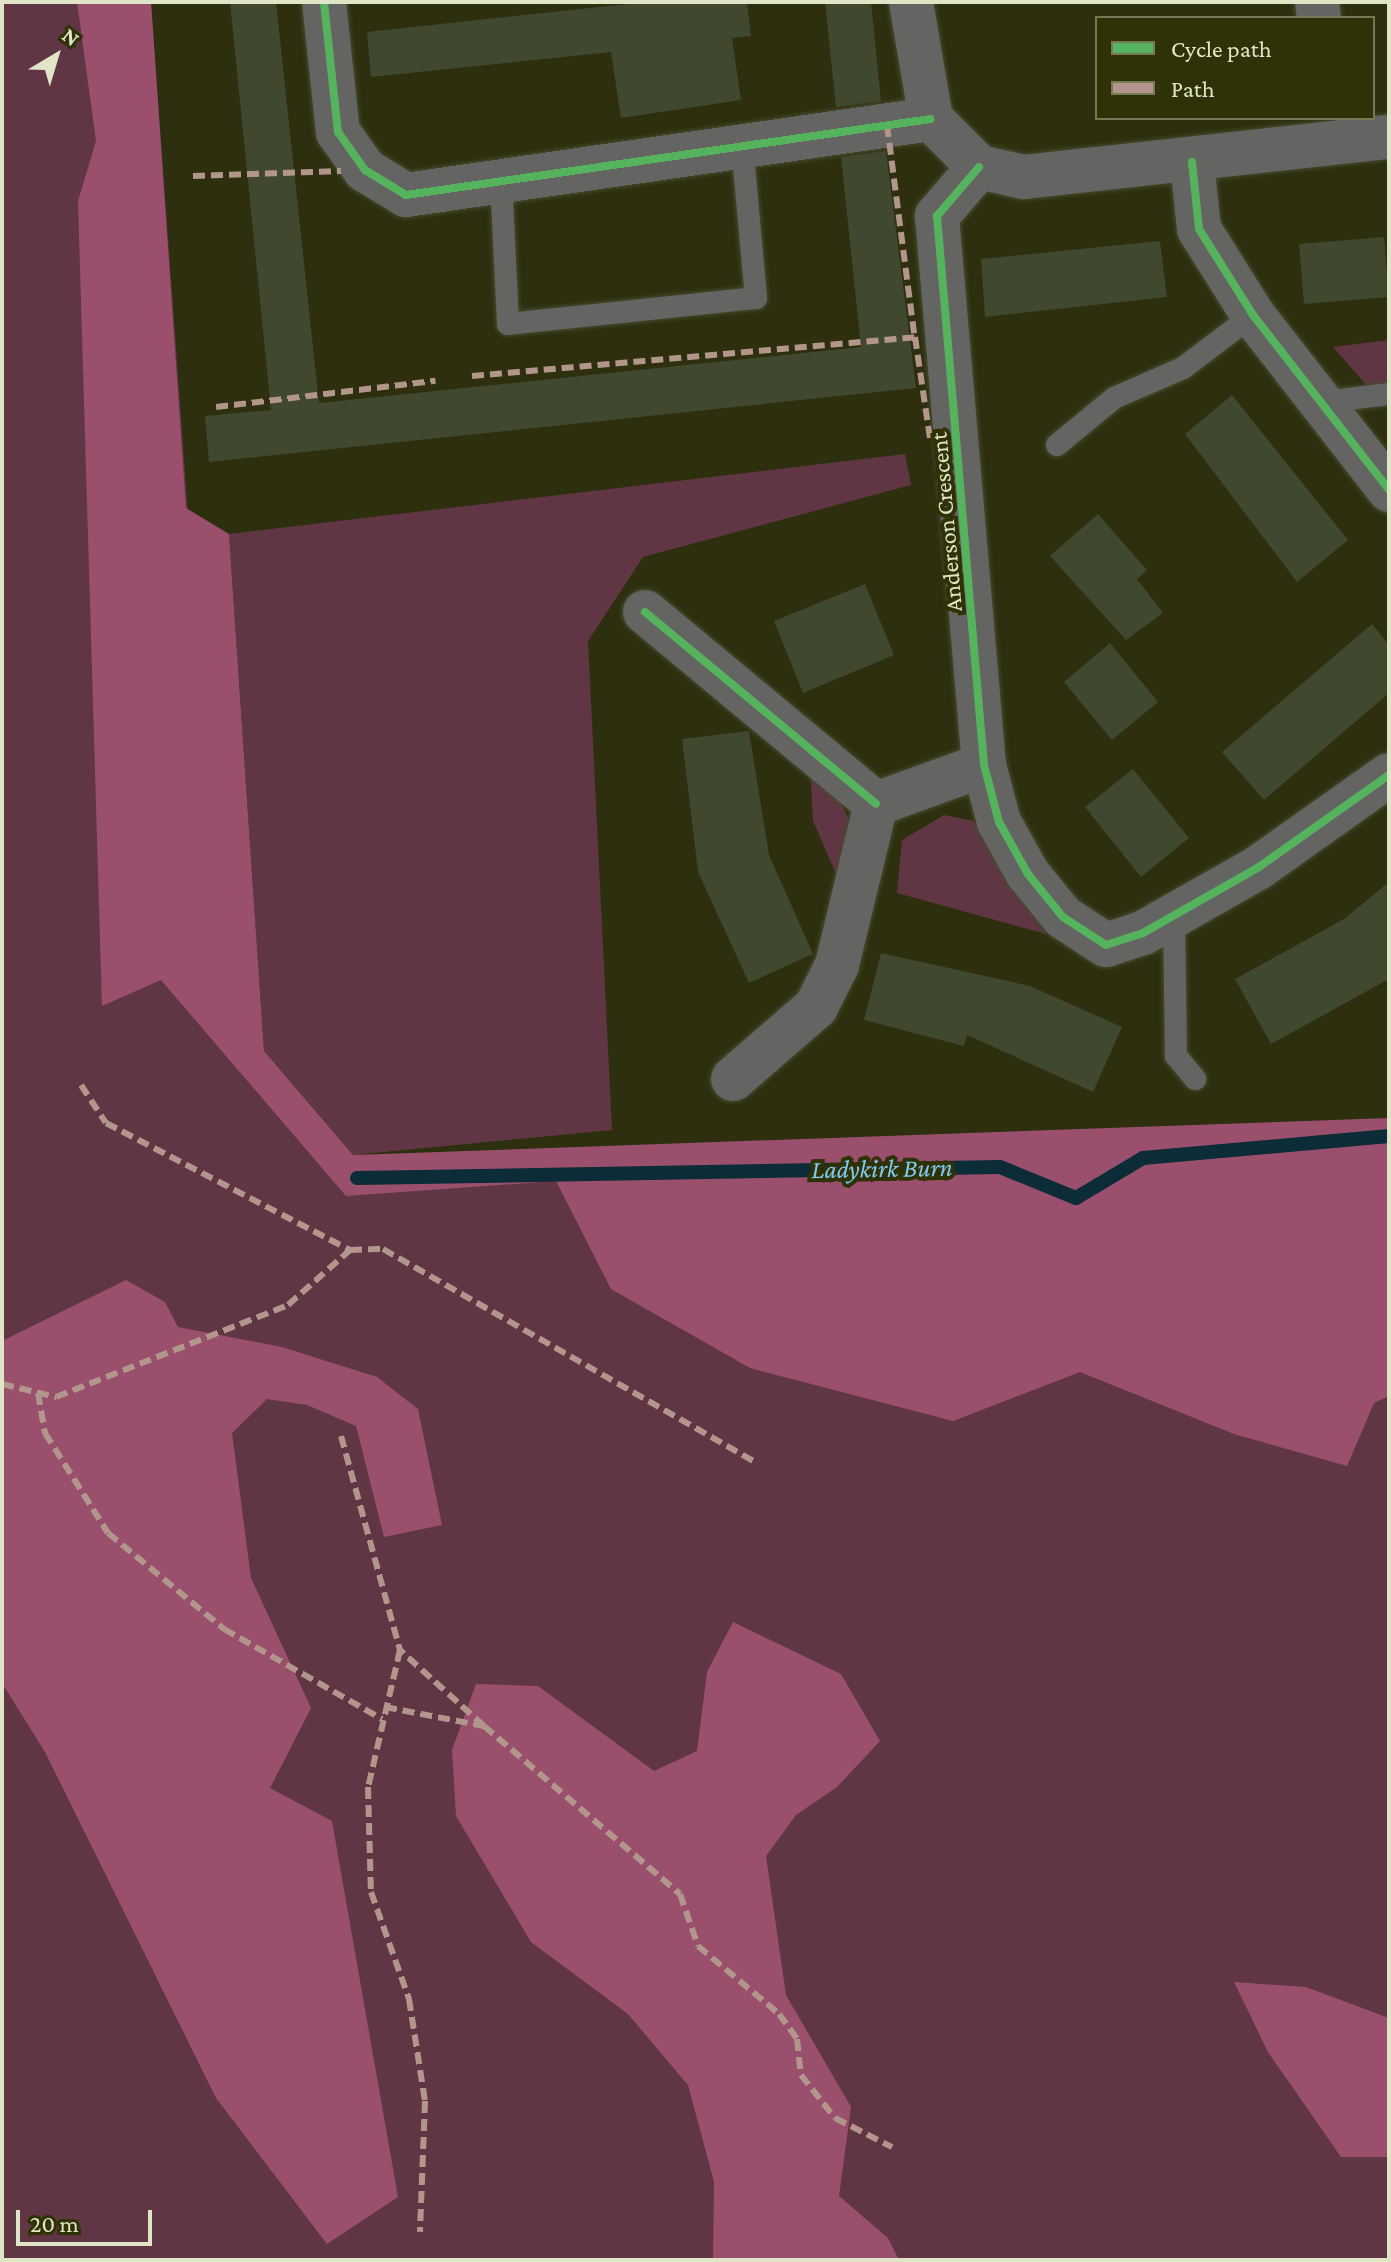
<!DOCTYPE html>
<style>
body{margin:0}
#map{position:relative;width:1391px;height:2262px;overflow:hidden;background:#2d2f0e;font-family:"Crimson Pro",serif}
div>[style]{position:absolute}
.green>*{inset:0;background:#613644}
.forest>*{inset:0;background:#9a4f6d}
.stream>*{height:14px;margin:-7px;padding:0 7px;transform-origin:7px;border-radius:7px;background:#0c2c38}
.building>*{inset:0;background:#414830}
.roads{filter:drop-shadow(0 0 2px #474a2e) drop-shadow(0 0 2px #474a2e)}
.service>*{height:22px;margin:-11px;padding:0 11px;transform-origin:11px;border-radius:11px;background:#646463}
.minor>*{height:44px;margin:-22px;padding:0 22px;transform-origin:22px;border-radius:22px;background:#646463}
.quiet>*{height:6px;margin-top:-3px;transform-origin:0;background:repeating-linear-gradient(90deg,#b2968c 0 12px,transparent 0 18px)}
.cycleway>*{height:8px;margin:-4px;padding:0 4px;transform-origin:4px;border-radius:4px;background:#56b35d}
span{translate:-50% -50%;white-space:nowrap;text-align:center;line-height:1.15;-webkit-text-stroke:8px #2f3206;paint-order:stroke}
.street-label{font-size:24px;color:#e1e5c8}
.water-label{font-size:26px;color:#81caf1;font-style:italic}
.frame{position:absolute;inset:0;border:4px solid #e1e5c8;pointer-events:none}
.legend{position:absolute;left:1095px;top:16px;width:280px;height:104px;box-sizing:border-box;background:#2f3206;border:2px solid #767a54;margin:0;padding:10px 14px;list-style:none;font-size:24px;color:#e1e5c8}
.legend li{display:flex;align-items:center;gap:16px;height:40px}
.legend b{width:40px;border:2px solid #767a54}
.north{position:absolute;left:16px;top:16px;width:80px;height:80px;-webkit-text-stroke:6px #2f3206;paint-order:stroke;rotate:38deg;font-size:22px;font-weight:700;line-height:32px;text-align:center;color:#e1e5c8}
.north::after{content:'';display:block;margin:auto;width:28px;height:36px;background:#e1e5c8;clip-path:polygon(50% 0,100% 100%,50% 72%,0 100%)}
.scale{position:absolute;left:16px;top:2210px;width:136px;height:36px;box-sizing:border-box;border:4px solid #e1e5c8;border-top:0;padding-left:10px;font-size:24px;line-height:28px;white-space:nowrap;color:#e1e5c8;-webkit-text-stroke:6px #2f3206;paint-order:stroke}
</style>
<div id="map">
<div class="green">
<i style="clip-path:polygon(2px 2px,151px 2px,227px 1053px,346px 1195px,1389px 1123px,1389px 2260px,2px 2260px)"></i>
<i style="clip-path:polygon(1389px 340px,1389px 386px,1369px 388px,1333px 347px)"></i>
<i style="clip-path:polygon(905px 454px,911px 485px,643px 557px,588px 641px,612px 1130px,353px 1155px,264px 1051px,229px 534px)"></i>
<i style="clip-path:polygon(810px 760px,832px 785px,856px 834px,840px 883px,813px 821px)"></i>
<i style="clip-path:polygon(944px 815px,974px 821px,1046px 934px,897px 893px,902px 840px)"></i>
</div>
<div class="forest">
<i style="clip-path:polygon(77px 2px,151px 2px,186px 508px,229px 534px,264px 1051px,353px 1155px,1389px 1118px,1389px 1396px,1374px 1403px,1347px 1466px,1234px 1434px,1080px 1372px,953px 1421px,750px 1368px,611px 1289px,556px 1181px,346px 1196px,161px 980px,102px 1006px,78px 201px,96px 141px)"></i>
<i style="clip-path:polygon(126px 1280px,165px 1302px,178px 1327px,282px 1347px,377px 1377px,418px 1409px,442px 1525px,384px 1537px,356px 1426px,307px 1405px,267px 1399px,232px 1433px,251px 1578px,311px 1708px,270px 1788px,332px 1821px,398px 2197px,327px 2244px,216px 2098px,45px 1752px,2px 1683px,2px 1341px)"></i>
<i style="clip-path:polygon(733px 1622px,841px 1674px,880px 1741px,837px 1787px,796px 1815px,766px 1856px,786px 1995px,851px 2107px,839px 2196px,888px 2238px,899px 2260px,713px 2260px,714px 2182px,688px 2085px,628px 2014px,531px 1942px,456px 1816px,452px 1750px,476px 1684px,538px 1686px,654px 1771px,697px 1751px,707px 1672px)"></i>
<i style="clip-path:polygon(1234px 1982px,1306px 1987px,1389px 2018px,1389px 2157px,1341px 2157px,1268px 2052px)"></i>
</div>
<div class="stream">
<i style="left:357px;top:1178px;width:643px;rotate:-0.98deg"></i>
<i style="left:1000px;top:1167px;width:82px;rotate:22.2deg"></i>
<i style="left:1076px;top:1198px;width:78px;rotate:-30.8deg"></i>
<i style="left:1143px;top:1158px;width:247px;rotate:-5.1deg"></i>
</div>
<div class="building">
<i style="clip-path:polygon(230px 2px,276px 2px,319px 403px,861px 347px,841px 157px,886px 151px,916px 388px,209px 462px,205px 416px,271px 410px)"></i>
<i style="clip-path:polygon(646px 2px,747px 2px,751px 36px,732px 38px,741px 100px,621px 118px,611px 52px,371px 77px,367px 32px)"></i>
<i style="clip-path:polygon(825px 2px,871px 2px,881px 101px,836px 107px)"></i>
<i style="clip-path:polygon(1384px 237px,1389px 297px,1304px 304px,1299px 244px)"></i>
<i style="clip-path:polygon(1160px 241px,1167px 297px,985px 317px,981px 259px)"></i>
<i style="clip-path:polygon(1232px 395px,1348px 540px,1297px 582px,1185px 434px)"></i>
<i style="clip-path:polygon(1098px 514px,1147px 570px,1137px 579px,1163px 613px,1126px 640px,1050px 556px)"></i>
<i style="clip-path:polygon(865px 584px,894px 655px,803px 693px,774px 621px)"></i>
<i style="clip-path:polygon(1372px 624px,1389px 645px,1389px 693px,1264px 800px,1222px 752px)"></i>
<i style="clip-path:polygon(1110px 643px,1158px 702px,1112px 740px,1064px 682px)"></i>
<i style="clip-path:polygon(749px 731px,769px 855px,813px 954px,749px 983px,698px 872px,682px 739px)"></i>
<i style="clip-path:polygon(1133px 769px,1189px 838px,1141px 877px,1085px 807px)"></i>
<i style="clip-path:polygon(1389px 882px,1389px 979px,1271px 1044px,1235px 979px,1344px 919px)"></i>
<i style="clip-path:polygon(881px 953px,1030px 986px,1122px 1027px,1093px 1092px,967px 1035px,964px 1046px,864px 1020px)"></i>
</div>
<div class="roads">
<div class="service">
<i style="left:501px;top:180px;width:144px;rotate:87.2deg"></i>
<i style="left:508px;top:324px;width:249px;rotate:-6deg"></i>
<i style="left:756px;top:298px;width:156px;rotate:-95.2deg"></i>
<i style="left:1322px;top:402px;width:67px;rotate:-6.8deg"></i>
<i style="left:1057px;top:445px;width:74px;rotate:-39.5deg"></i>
<i style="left:1114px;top:398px;width:75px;rotate:-23.5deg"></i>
<i style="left:1183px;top:368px;width:88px;rotate:-37.1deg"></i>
<i style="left:1174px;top:916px;width:140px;rotate:89.2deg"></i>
<i style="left:1176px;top:1056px;width:30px;rotate:50deg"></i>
</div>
<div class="minor">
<i style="left:324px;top:2px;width:131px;rotate:83.9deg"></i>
<i style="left:338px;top:132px;width:47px;rotate:54.6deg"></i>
<i style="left:365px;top:170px;width:48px;rotate:31.4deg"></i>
<i style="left:406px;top:195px;width:530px;rotate:-8.24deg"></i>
<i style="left:911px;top:2px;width:119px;rotate:80.3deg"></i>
<i style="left:931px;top:119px;width:68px;rotate:45deg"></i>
<i style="left:979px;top:167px;width:46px;rotate:12.5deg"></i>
<i style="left:1024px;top:177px;width:367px;rotate:-6.3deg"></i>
<i style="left:1317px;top:2px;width:16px;rotate:83deg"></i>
<i style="left:1192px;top:162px;width:67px;rotate:84deg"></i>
<i style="left:1199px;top:229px;width:102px;rotate:57.9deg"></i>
<i style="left:1253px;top:315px;width:222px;rotate:52.1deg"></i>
<i style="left:979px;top:167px;width:65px;rotate:130.6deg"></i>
<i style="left:937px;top:216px;width:551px;rotate:85.11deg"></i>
<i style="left:984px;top:765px;width:59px;rotate:75.3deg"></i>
<i style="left:999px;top:822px;width:60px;rotate:60.9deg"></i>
<i style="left:1028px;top:874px;width:55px;rotate:50.9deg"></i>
<i style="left:1063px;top:917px;width:51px;rotate:33.1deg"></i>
<i style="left:1106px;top:945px;width:39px;rotate:-18deg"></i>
<i style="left:1143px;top:933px;width:133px;rotate:-29.6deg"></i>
<i style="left:1259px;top:867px;width:159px;rotate:-35.3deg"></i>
<i style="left:645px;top:612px;width:300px;rotate:39.7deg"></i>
<i style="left:733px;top:1079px;width:110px;rotate:-40.9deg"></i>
<i style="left:816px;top:1007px;width:47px;rotate:-63.4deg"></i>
<i style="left:837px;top:965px;width:166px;rotate:-76.4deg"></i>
<i style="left:876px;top:804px;width:115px;rotate:-19.9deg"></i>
</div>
</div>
<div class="quiet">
<i style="left:887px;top:125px;width:218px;rotate:82.6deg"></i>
<i style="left:193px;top:176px;width:148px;rotate:-1.9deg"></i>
<i style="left:472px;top:376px;width:445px;rotate:-5deg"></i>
<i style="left:915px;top:337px;width:103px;rotate:81.6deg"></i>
<i style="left:216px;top:407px;width:221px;rotate:-6.8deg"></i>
<i style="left:81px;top:1085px;width:45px;rotate:56.7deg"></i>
<i style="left:106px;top:1123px;width:275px;rotate:27.5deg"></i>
<i style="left:2px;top:1384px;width:56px;rotate:13.5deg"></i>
<i style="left:56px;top:1397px;width:250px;rotate:-21.6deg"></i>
<i style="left:288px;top:1305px;width:83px;rotate:-41.6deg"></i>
<i style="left:350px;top:1250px;width:33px;rotate:-2deg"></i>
<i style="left:383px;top:1249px;width:432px;rotate:29.8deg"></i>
<i style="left:38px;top:1393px;width:41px;rotate:80.1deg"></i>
<i style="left:45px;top:1433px;width:118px;rotate:57.8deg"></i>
<i style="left:108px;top:1533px;width:151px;rotate:39.6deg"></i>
<i style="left:224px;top:1629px;width:182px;rotate:29.7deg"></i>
<i style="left:341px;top:1436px;width:222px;rotate:74.6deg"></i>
<i style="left:400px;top:1650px;width:141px;rotate:103.1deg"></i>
<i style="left:368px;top:1787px;width:105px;rotate:88.4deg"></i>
<i style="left:371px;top:1892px;width:114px;rotate:70.4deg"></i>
<i style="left:409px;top:1999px;width:103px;rotate:81.1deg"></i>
<i style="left:425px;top:2101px;width:131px;rotate:92.2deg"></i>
<i style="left:385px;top:1707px;width:101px;rotate:10.9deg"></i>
<i style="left:484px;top:1726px;width:113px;rotate:-137.9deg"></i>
<i style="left:484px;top:1726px;width:258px;rotate:40.6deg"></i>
<i style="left:680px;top:1894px;width:55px;rotate:70.9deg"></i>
<i style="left:698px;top:1946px;width:106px;rotate:40deg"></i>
<i style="left:779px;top:2014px;width:31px;rotate:54deg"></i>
<i style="left:797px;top:2039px;width:36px;rotate:84deg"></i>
<i style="left:801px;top:2075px;width:55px;rotate:51.7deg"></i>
<i style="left:835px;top:2118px;width:64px;rotate:27deg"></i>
</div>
<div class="cycleway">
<i style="left:324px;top:2px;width:131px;rotate:83.9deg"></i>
<i style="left:338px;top:132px;width:47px;rotate:54.6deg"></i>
<i style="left:365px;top:170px;width:48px;rotate:31.4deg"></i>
<i style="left:406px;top:195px;width:530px;rotate:-8.24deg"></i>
<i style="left:1192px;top:162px;width:67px;rotate:84deg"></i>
<i style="left:1199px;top:229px;width:102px;rotate:57.9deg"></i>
<i style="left:1253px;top:315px;width:222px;rotate:52.1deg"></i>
<i style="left:979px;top:167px;width:65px;rotate:130.6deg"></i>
<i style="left:937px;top:216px;width:551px;rotate:85.11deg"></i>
<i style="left:984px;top:765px;width:59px;rotate:75.3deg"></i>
<i style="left:999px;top:822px;width:60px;rotate:60.9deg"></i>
<i style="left:1028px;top:874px;width:55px;rotate:50.9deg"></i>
<i style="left:1063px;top:917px;width:51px;rotate:33.1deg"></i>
<i style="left:1106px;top:945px;width:39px;rotate:-18deg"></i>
<i style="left:1143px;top:933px;width:133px;rotate:-29.6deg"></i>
<i style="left:1259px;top:867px;width:159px;rotate:-35.3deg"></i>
<i style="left:645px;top:612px;width:300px;rotate:39.7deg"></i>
</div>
<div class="street-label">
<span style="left:946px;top:522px;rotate:-95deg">Anderson Crescent</span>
</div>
<div class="water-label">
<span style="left:882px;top:1169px;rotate:-1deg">Ladykirk Burn</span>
</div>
<div class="frame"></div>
<ul class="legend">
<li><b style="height:10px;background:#56b35d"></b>Cycle path</li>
<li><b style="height:10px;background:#b2968c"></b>Path</li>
</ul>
<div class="north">N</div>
<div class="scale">20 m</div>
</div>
